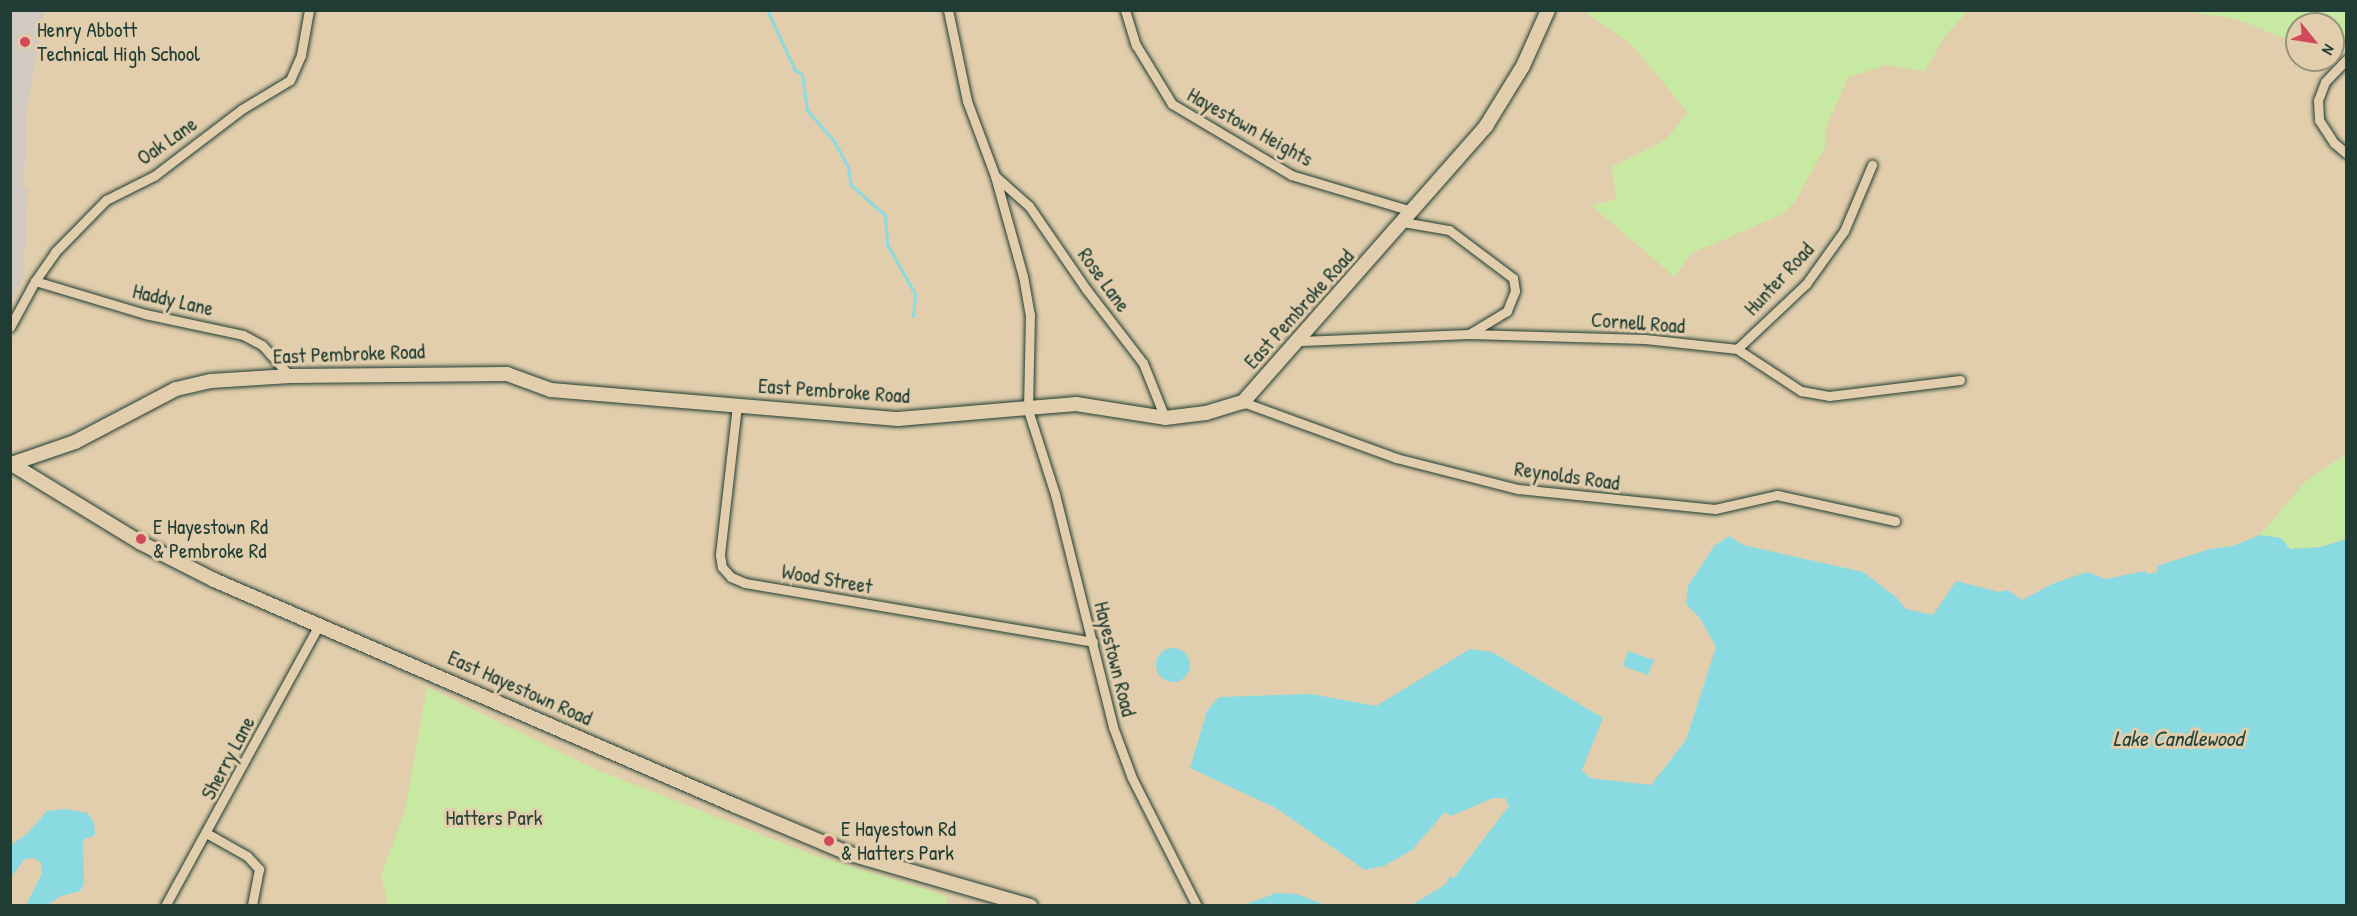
<!DOCTYPE html>
<style>
body{margin:0}
#map{position:relative;width:2357px;height:916px;overflow:hidden;background:#e2ceac;font-family:"Patrick Hand",sans-serif}
div>[style]{position:absolute}
.built>*{inset:0;background:#d2cac0}
.green>*{inset:0;background:#c8e9a1}
.water>*{inset:0;background:#8adbe1}
.round{border-radius:50%}
.stream>*{height:3px;margin:-1.5px;padding:0 1.5px;transform-origin:1.5px;border-radius:1.5px;background:#8adbe1}
.roads{filter:drop-shadow(0 0 2px #1f3d34) drop-shadow(0 0 2px #1f3d34)}
.street>*{height:9px;margin:-4.5px;padding:0 4.5px;transform-origin:4.5px;border-radius:4.5px;background:#e2ceac}
.secondary>*{height:14px;margin:-7px;padding:0 7px;transform-origin:7px;border-radius:7px;background:#e2ceac}
.dots>*{width:16px;height:16px;translate:-50% -50%;box-sizing:border-box;border:3px solid #e2ceac;border-radius:50%}
span{translate:-50% -50%;white-space:nowrap;text-align:center;line-height:1.15;-webkit-text-stroke:6px #e2ceac;paint-order:stroke}
.poi-label{font-size:21px;color:#1f3d34}
.left{translate:0 -50%;text-align:left}
.street-label{font-size:21px;color:#1f3d34}
.park-label{font-size:21px;color:#274639}
.water-label{font-size:22px;color:#24453d;font-style:italic}
.frame{position:absolute;inset:0;border:12px solid #1f3d34;pointer-events:none}
.north{position:absolute;left:2285px;top:12px;width:60px;height:60px;box-sizing:border-box;background:#e2ceac;border:2px solid #94947c;border-radius:50%;rotate:120deg;font-size:16px;font-weight:700;line-height:24px;text-align:center;color:#1f3d34}
.north::after{content:'';display:block;margin:auto;width:21px;height:27px;background:#d1495b;clip-path:polygon(50% 0,100% 100%,50% 72%,0 100%)}
</style>
<div id="map">
<div class="built">
<i style="clip-path:polygon(11px 10px,45px 11px,27px 108px,24px 188px,28px 190px,23px 279px,11px 301px)"></i>
</div>
<div class="green">
<i style="clip-path:polygon(1584px 11px,1968px 11px,1945px 36px,1925px 71px,1885px 65px,1848px 78px,1826px 128px,1825px 147px,1796px 200px,1783px 214px,1690px 254px,1675px 277px,1592px 206px,1616px 199px,1612px 167px,1665px 140px,1688px 113px,1633px 46px)"></i>
<i style="clip-path:polygon(2183px 11px,2346px 11px,2346px 43px,2333px 43px,2333px 24px,2297px 24px,2296px 43px,2236px 19px)"></i>
<i style="clip-path:polygon(2346px 454px,2346px 539px,2321px 547px,2290px 549px,2281px 538px,2260px 535px,2306px 481px)"></i>
<i style="clip-path:polygon(427px 687px,595px 769px,813px 855px,948px 896px,946px 905px,388px 905px,381px 876px,405px 810px)"></i>
</div>
<div class="water">
<i style="clip-path:polygon(2260px 535px,2281px 538px,2290px 549px,2321px 547px,2346px 539px,2346px 905px,1412px 905px,1446px 884px,1450px 876px,1454px 878px,1509px 806px,1505px 798px,1493px 798px,1451px 816px,1445px 812px,1412px 850px,1384px 866px,1365px 870px,1276px 808px,1190px 768px,1207px 711px,1219px 697px,1311px 694px,1376px 706px,1470px 649px,1492px 652px,1603px 718px,1582px 770px,1590px 778px,1651px 785px,1686px 740px,1716px 647px,1700px 618px,1686px 604px,1688px 586px,1714px 546px,1729px 536px,1743px 545px,1863px 572px,1895px 596px,1906px 609px,1933px 615px,1956px 581px,1999px 592px,2008px 590px,2022px 600px,2052px 584px,2087px 572px,2106px 579px,2145px 571px,2148px 574px,2157px 572px,2157px 566px,2210px 549px,2233px 546px)"></i>
<i class="round" style="left:1156px;top:648px;width:34px;height:34px"></i>
<i style="clip-path:polygon(1628px 651px,1654px 660px,1648px 675px,1623px 666px)"></i>
<i style="clip-path:polygon(65px 809px,87px 813px,94px 822px,95px 835px,83px 840px,84px 884px,80px 891px,61px 896px,47px 905px,26px 905px,42px 874px,41px 863px,35px 858px,25px 859px,11px 877px,11px 845px,27px 834px,47px 811px)"></i>
<i style="clip-path:polygon(1276px 893px,1296px 894px,1326px 905px,1244px 905px)"></i>
</div>
<div class="stream">
<i style="left:767px;top:10px;width:66px;rotate:65deg"></i>
<i style="left:795px;top:70px;width:8px;rotate:30deg"></i>
<i style="left:802px;top:74px;width:36px;rotate:82deg"></i>
<i style="left:807px;top:110px;width:41px;rotate:48.9deg"></i>
<i style="left:834px;top:141px;width:30px;rotate:62deg"></i>
<i style="left:848px;top:167px;width:18px;rotate:81deg"></i>
<i style="left:851px;top:185px;width:45px;rotate:41.4deg"></i>
<i style="left:885px;top:215px;width:29px;rotate:86deg"></i>
<i style="left:887px;top:244px;width:57px;rotate:60.8deg"></i>
<i style="left:915px;top:294px;width:22px;rotate:95deg"></i>
</div>
<div class="roads">
<div class="street">
<i style="left:948px;top:10px;width:93px;rotate:78.2deg"></i>
<i style="left:967px;top:101px;width:80px;rotate:69.5deg"></i>
<i style="left:995px;top:176px;width:104px;rotate:74.4deg"></i>
<i style="left:1023px;top:276px;width:39px;rotate:80deg"></i>
<i style="left:1030px;top:314px;width:96px;rotate:91.2deg"></i>
<i style="left:1028px;top:410px;width:88px;rotate:72.2deg"></i>
<i style="left:1055px;top:494px;width:240px;rotate:76deg"></i>
<i style="left:1113px;top:727px;width:54px;rotate:69.6deg"></i>
<i style="left:1132px;top:778px;width:144px;rotate:63.1deg"></i>
<i style="left:1125px;top:10px;width:37px;rotate:73deg"></i>
<i style="left:1136px;top:45px;width:69px;rotate:58.6deg"></i>
<i style="left:1172px;top:104px;width:139px;rotate:30.8deg"></i>
<i style="left:1291px;top:175px;width:126px;rotate:16.6deg"></i>
<i style="left:2346px;top:60px;width:30px;rotate:134deg"></i>
<i style="left:2325px;top:82px;width:19px;rotate:111deg"></i>
<i style="left:2318px;top:100px;width:20px;rotate:87deg"></i>
<i style="left:2319px;top:120px;width:27px;rotate:57deg"></i>
<i style="left:2334px;top:143px;width:16px;rotate:40deg"></i>
<i style="left:995px;top:176px;width:45px;rotate:41.4deg"></i>
<i style="left:1029px;top:206px;width:101px;rotate:55.5deg"></i>
<i style="left:1086px;top:289px;width:93px;rotate:52.4deg"></i>
<i style="left:1143px;top:363px;width:59px;rotate:68.2deg"></i>
<i style="left:1403px;top:222px;width:47px;rotate:9.9deg"></i>
<i style="left:1449px;top:230px;width:80px;rotate:36.9deg"></i>
<i style="left:1513px;top:278px;width:13px;rotate:81deg"></i>
<i style="left:1515px;top:291px;width:22px;rotate:112deg"></i>
<i style="left:1507px;top:311px;width:44px;rotate:148.8deg"></i>
<i style="left:35px;top:281px;width:115px;rotate:16.7deg"></i>
<i style="left:145px;top:314px;width:100px;rotate:12.1deg"></i>
<i style="left:243px;top:335px;width:21px;rotate:28deg"></i>
<i style="left:262px;top:345px;width:42px;rotate:47.9deg"></i>
<i style="left:10px;top:327px;width:52px;rotate:-61.5deg"></i>
<i style="left:35px;top:281px;width:35px;rotate:-55deg"></i>
<i style="left:55px;top:252px;width:73px;rotate:-45.6deg"></i>
<i style="left:106px;top:200px;width:54px;rotate:-26.6deg"></i>
<i style="left:154px;top:176px;width:111px;rotate:-37.3deg"></i>
<i style="left:242px;top:109px;width:56px;rotate:-31.1deg"></i>
<i style="left:290px;top:80px;width:27px;rotate:-66deg"></i>
<i style="left:301px;top:55px;width:46px;rotate:-79.9deg"></i>
<i style="left:1301px;top:341px;width:168px;rotate:-2.4deg"></i>
<i style="left:1469px;top:334px;width:176px;rotate:1.6deg"></i>
<i style="left:1645px;top:339px;width:93px;rotate:6.2deg"></i>
<i style="left:1737px;top:349px;width:77px;rotate:33.3deg"></i>
<i style="left:1801px;top:391px;width:28px;rotate:10deg"></i>
<i style="left:1829px;top:396px;width:132px;rotate:-7deg"></i>
<i style="left:1737px;top:349px;width:95px;rotate:-43.3deg"></i>
<i style="left:1806px;top:284px;width:65px;rotate:-54.4deg"></i>
<i style="left:1844px;top:231px;width:72px;rotate:-67deg"></i>
<i style="left:1243px;top:402px;width:163px;rotate:20.1deg"></i>
<i style="left:1396px;top:458px;width:126px;rotate:14.3deg"></i>
<i style="left:1518px;top:489px;width:198px;rotate:5.8deg"></i>
<i style="left:1715px;top:509px;width:64px;rotate:-12.7deg"></i>
<i style="left:1777px;top:495px;width:121px;rotate:12.4deg"></i>
<i style="left:737px;top:405px;width:151px;rotate:96.5deg"></i>
<i style="left:720px;top:555px;width:12px;rotate:81deg"></i>
<i style="left:722px;top:567px;width:13px;rotate:48deg"></i>
<i style="left:731px;top:577px;width:15px;rotate:23deg"></i>
<i style="left:745px;top:583px;width:353px;rotate:9.6deg"></i>
<i style="left:208px;top:834px;width:45px;rotate:29.4deg"></i>
<i style="left:247px;top:856px;width:18px;rotate:47deg"></i>
<i style="left:259px;top:869px;width:38px;rotate:101deg"></i>
<i style="left:165px;top:906px;width:320px;rotate:-61.3deg"></i>
</div>
<div class="secondary">
<i style="left:10px;top:463px;width:153px;rotate:31.4deg"></i>
<i style="left:141px;top:543px;width:82px;rotate:26.9deg"></i>
<i style="left:214px;top:580px;width:569px;rotate:23.41deg"></i>
<i style="left:736px;top:806px;width:121px;rotate:22.9deg"></i>
<i style="left:847px;top:853px;width:191px;rotate:16.1deg"></i>
<i style="left:11px;top:464px;width:68px;rotate:-19deg"></i>
<i style="left:75px;top:442px;width:114px;rotate:-27.7deg"></i>
<i style="left:176px;top:389px;width:36px;rotate:-13deg"></i>
<i style="left:211px;top:381px;width:79px;rotate:-3.6deg"></i>
<i style="left:290px;top:376px;width:217px;rotate:-0.5deg"></i>
<i style="left:507px;top:374px;width:47px;rotate:20deg"></i>
<i style="left:551px;top:390px;width:348px;rotate:4.8deg"></i>
<i style="left:898px;top:419px;width:179px;rotate:-4.8deg"></i>
<i style="left:1076px;top:404px;width:90px;rotate:8.9deg"></i>
<i style="left:1165px;top:418px;width:41px;rotate:-7deg"></i>
<i style="left:1206px;top:413px;width:39px;rotate:-17deg"></i>
<i style="left:1243px;top:402px;width:368px;rotate:-48.6deg"></i>
<i style="left:1486px;top:126px;width:70px;rotate:-58.3deg"></i>
<i style="left:1523px;top:66px;width:61px;rotate:-65.9deg"></i>
</div>
</div>
<div class="dots">
<i style="left:25px;top:42px;background:#d1495b"></i>
<i style="left:141px;top:539px;background:#d1495b"></i>
<i style="left:829px;top:841px;background:#d1495b"></i>
</div>
<div class="poi-label">
<span class="left" style="left:37px;top:42px">Henry Abbott<br>Technical High School</span>
<span class="left" style="left:153px;top:539px">E Hayestown Rd<br>&amp; Pembroke Rd</span>
<span class="left" style="left:841px;top:841px">E Hayestown Rd<br>&amp; Hatters Park</span>
</div>
<div class="street-label">
<span style="left:1250px;top:127px;rotate:29deg">Hayestown Heights</span>
<span style="left:167px;top:141px;rotate:-35deg">Oak Lane</span>
<span style="left:1779px;top:279px;rotate:-47deg">Hunter Road</span>
<span style="left:1104px;top:280px;rotate:54deg">Rose Lane</span>
<span style="left:173px;top:300px;rotate:13deg">Haddy Lane</span>
<span style="left:1299px;top:309px;rotate:-48deg">East Pembroke Road</span>
<span style="left:1638px;top:323px;rotate:4deg">Cornell Road</span>
<span style="left:349px;top:354px;rotate:-2deg">East Pembroke Road</span>
<span style="left:834px;top:391px;rotate:4deg">East Pembroke Road</span>
<span style="left:1567px;top:476px;rotate:8deg">Reynolds Road</span>
<span style="left:827px;top:579px;rotate:10deg">Wood Street</span>
<span style="left:1115px;top:659px;rotate:76deg">Hayestown Road</span>
<span style="left:520px;top:688px;rotate:24deg">East Hayestown Road</span>
<span style="left:228px;top:758px;rotate:-62deg">Sherry Lane</span>
</div>
<div class="park-label">
<span style="left:494px;top:818px">Hatters Park</span>
</div>
<div class="water-label">
<span style="left:2178px;top:739px">Lake Candlewood</span>
</div>
<div class="frame"></div>
<div class="north">N</div>
</div>
